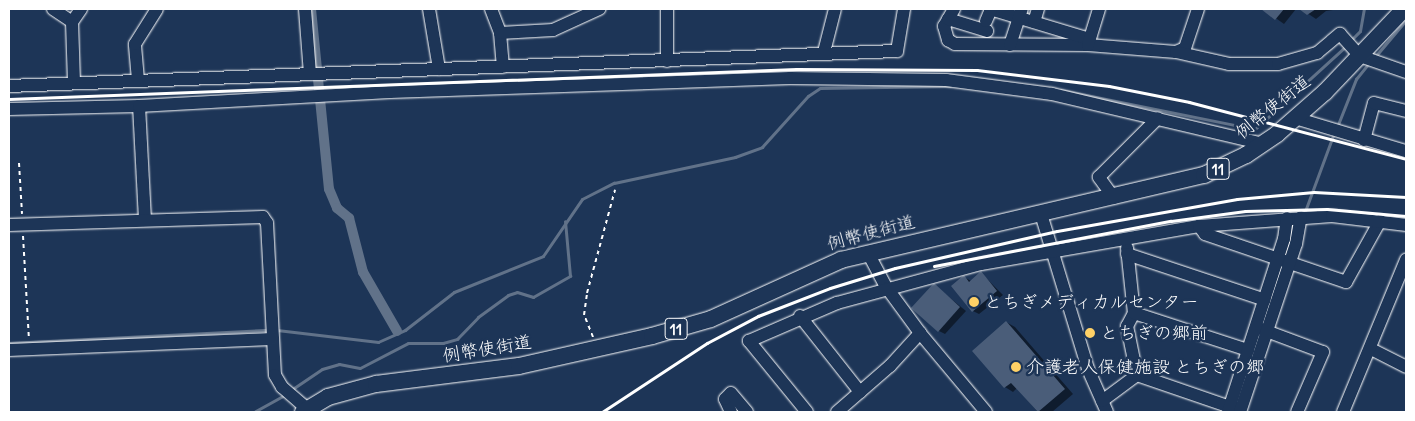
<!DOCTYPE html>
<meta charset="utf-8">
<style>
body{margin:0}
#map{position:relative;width:1415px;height:421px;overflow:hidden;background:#1d3557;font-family:Delius,"Klee One",sans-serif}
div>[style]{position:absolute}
.shadow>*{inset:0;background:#0007}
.stream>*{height:3px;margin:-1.5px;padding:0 1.5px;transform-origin:1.5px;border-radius:1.5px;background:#617289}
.canal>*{height:10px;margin:-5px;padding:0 5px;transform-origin:5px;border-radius:5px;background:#617289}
.building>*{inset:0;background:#4a5d79}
.path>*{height:2px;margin-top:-1px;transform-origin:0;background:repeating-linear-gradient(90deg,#fff 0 4px,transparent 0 8px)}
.roads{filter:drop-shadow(0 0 1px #fff) drop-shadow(0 0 1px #fff)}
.minor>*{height:12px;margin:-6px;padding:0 6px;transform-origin:6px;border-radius:6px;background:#1d3557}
.major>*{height:16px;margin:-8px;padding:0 8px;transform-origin:8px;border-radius:8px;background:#1d3557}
.rail>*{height:3px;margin:-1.5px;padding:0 1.5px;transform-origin:1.5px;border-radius:1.5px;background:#fff}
.dots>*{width:14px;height:14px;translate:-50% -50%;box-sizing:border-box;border:2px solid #1d3557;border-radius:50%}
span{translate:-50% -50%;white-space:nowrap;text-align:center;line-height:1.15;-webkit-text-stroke:5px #1d3557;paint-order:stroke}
.shield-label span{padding:1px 4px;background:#1d3557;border:1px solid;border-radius:4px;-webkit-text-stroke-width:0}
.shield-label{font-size:16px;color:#fff;font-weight:700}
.street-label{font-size:18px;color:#fff}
.poi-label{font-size:18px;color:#fff}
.left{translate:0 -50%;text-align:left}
.frame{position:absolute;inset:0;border:10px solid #fff;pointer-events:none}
</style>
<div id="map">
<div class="shadow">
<i style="clip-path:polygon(1263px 9px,1296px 9px,1284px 24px)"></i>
<i style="clip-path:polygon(1301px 9px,1333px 9px,1333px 10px,1326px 11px,1316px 19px)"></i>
<i style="clip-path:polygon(981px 273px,1003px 295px,979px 314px,973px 311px,964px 277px,971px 281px)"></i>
<i style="clip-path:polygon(934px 285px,966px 311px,945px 334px,939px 331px)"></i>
<i style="clip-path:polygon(1006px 322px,1015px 327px,1073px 394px,1052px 412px,1038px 412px,1017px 388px,1013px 392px,1005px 387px)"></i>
</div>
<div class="stream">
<i style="left:1350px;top:41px;width:14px;rotate:-45deg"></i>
<i style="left:1360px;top:31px;width:22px;rotate:-80deg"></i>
<i style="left:1374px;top:58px;width:50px;rotate:-49.9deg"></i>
<i style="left:1061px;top:90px;width:198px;rotate:11.4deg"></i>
<i style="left:1255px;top:129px;width:123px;rotate:-42.4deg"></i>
<i style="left:1337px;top:127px;width:52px;rotate:-68.4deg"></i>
<i style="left:1356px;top:79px;width:22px;rotate:-51deg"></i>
<i style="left:1304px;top:214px;width:86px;rotate:-69.7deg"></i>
<i style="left:277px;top:330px;width:102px;rotate:6.8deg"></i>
<i style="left:378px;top:342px;width:30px;rotate:-24deg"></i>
<i style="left:405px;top:330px;width:62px;rotate:-37.8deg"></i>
<i style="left:454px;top:292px;width:96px;rotate:-22deg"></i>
<i style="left:543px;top:256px;width:69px;rotate:-55.6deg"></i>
<i style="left:582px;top:199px;width:36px;rotate:-27deg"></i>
<i style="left:614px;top:183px;width:124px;rotate:-12.1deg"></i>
<i style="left:735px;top:157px;width:29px;rotate:-20deg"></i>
<i style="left:762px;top:147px;width:69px;rotate:-48deg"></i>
<i style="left:808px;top:96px;width:14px;rotate:-34deg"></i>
<i style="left:820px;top:88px;width:130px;rotate:-0.9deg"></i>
<i style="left:9px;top:343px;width:261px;rotate:-2.9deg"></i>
<i style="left:291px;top:390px;width:37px;rotate:-34deg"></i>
<i style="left:322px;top:369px;width:18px;rotate:-16deg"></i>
<i style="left:339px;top:364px;width:21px;rotate:11deg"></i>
<i style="left:360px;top:368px;width:54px;rotate:-27.5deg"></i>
<i style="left:408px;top:343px;width:35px"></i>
<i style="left:443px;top:343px;width:15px;rotate:-16deg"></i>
<i style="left:457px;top:339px;width:30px;rotate:-46deg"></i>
<i style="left:478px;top:317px;width:37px;rotate:-36deg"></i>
<i style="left:508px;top:295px;width:9px;rotate:-18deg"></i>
<i style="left:517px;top:292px;width:17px;rotate:17deg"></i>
<i style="left:533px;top:297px;width:43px;rotate:-29.6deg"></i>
<i style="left:570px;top:276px;width:55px;rotate:-95.2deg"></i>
<i style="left:254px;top:412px;width:37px;rotate:-29deg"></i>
</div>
<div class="canal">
<i style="left:311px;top:9px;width:181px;rotate:84.3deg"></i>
<i style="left:329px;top:189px;width:21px;rotate:67deg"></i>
<i style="left:337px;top:208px;width:16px;rotate:40deg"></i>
<i style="left:349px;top:218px;width:56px;rotate:75.5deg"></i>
<i style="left:363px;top:272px;width:68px;rotate:60deg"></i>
</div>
<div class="building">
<i style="clip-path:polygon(1261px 9px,1284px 9px,1275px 20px)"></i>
<i style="clip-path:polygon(1299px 9px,1316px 9px,1307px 15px)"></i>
<i style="clip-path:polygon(981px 271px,997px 291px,972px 312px,951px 286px,964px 275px,969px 282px)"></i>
<i style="clip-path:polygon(934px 283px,960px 307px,938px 332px,911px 308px)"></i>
<i style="clip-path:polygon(1006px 321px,1065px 389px,1038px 412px,1011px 383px,1004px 388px,972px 351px)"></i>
</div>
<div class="path">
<i style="left:19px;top:163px;width:51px;rotate:86.6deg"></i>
<i style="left:23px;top:236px;width:103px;rotate:86.7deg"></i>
<i style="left:593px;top:337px;width:24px;rotate:-112deg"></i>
<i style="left:584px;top:315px;width:22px;rotate:-82deg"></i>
<i style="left:587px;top:293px;width:107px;rotate:-74.8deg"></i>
</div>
<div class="roads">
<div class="minor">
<i style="left:53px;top:9px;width:23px;rotate:34deg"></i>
<i style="left:72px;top:22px;width:16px;rotate:-55deg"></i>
<i style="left:305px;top:9px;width:65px;rotate:85.6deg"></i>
<i style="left:429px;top:9px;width:61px;rotate:80.5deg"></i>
<i style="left:491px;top:9px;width:26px;rotate:69deg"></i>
<i style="left:500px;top:33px;width:34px;rotate:85deg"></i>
<i style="left:667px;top:9px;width:52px;rotate:90deg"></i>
<i style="left:954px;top:9px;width:20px;rotate:120deg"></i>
<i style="left:944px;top:26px;width:15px;rotate:74deg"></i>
<i style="left:948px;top:40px;width:8px;rotate:30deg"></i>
<i style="left:955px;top:44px;width:133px;rotate:0.4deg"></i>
<i style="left:1088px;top:45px;width:88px;rotate:4.5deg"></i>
<i style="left:1176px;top:52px;width:10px;rotate:-24deg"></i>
<i style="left:1185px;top:48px;width:41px;rotate:-71.6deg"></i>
<i style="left:990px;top:9px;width:104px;rotate:16.7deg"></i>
<i style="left:948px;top:19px;width:41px;rotate:17.1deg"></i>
<i style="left:986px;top:21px;width:13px;rotate:-67deg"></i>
<i style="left:72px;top:22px;width:60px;rotate:88.1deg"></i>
<i style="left:1034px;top:22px;width:14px;rotate:-73deg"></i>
<i style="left:500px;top:33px;width:53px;rotate:-3.2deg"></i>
<i style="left:553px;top:30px;width:51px;rotate:-24.5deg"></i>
<i style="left:1010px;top:45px;width:38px;rotate:-72deg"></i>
<i style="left:1088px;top:45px;width:38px;rotate:-73deg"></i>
<i style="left:824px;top:52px;width:44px;rotate:-75.7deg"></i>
<i style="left:1176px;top:52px;width:54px;rotate:12.8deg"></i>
<i style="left:1229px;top:64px;width:49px"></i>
<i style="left:1278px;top:64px;width:41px;rotate:-15.8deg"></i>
<i style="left:1317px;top:53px;width:30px;rotate:-40deg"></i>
<i style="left:1340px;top:34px;width:30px;rotate:48deg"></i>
<i style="left:1360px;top:56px;width:49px;rotate:19.2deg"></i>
<i style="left:138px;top:80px;width:36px;rotate:-95deg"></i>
<i style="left:135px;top:44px;width:41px;rotate:-57.8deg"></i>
<i style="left:9px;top:86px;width:889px;rotate:-2.26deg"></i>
<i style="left:897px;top:51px;width:43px;rotate:-80.5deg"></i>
<i style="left:9px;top:109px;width:130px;rotate:-1.3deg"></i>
<i style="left:1295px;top:118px;width:116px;rotate:16.6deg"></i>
<i style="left:1364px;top:140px;width:38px;rotate:-75deg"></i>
<i style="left:1374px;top:103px;width:33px;rotate:14deg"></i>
<i style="left:1114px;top:198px;width:26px;rotate:-126deg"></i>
<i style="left:1099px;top:177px;width:83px;rotate:-45deg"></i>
<i style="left:1041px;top:214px;width:162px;rotate:73.1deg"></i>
<i style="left:1088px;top:369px;width:47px;rotate:66.2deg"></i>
<i style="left:145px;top:220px;width:114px;rotate:-93deg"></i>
<i style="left:139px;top:106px;width:251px;rotate:-3.2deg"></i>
<i style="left:390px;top:92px;width:400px;rotate:-2deg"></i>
<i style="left:790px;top:78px;width:156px;rotate:0.7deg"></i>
<i style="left:946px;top:80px;width:107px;rotate:7.5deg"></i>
<i style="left:1052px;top:94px;width:218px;rotate:13.3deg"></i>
<i style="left:9px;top:225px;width:254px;rotate:-1.8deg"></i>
<i style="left:263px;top:217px;width:7px;rotate:56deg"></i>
<i style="left:267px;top:223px;width:152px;rotate:87deg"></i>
<i style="left:275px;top:375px;width:14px;rotate:60deg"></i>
<i style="left:282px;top:387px;width:33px;rotate:41deg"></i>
<i style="left:1199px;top:226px;width:10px;rotate:53deg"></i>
<i style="left:1205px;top:234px;width:149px;rotate:18.8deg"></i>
<i style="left:1346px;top:282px;width:70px;rotate:-60.9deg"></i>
<i style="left:1127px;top:248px;width:65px;rotate:83.9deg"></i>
<i style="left:1134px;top:313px;width:15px;rotate:118deg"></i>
<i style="left:1127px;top:326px;width:50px;rotate:78.5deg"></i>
<i style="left:868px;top:253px;width:40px;rotate:62deg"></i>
<i style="left:887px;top:288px;width:56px;rotate:53.7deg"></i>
<i style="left:920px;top:333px;width:103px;rotate:50.1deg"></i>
<i style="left:1127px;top:254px;width:145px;rotate:18.4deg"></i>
<i style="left:1134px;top:313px;width:120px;rotate:18deg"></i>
<i style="left:800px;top:316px;width:97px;rotate:51.7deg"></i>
<i style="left:1261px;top:329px;width:66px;rotate:20.4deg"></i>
<i style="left:1323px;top:352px;width:65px;rotate:113.4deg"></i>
<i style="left:1371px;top:349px;width:39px;rotate:27deg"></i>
<i style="left:9px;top:350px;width:263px;rotate:-2.4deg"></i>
<i style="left:1137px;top:375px;width:105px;rotate:19deg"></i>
<i style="left:1102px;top:401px;width:44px;rotate:-36.6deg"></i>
<i style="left:731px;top:412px;width:14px;rotate:-115deg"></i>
<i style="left:725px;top:399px;width:8px;rotate:-45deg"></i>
<i style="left:731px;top:393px;width:25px;rotate:50deg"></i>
<i style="left:807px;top:412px;width:92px;rotate:-129.2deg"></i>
<i style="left:749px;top:341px;width:96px;rotate:-23.4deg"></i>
<i style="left:837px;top:303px;width:149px;rotate:-15.2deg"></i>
<i style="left:981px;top:264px;width:221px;rotate:-9.9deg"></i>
<i style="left:1199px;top:226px;width:133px;rotate:-4.3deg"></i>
<i style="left:1332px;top:216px;width:75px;rotate:6.9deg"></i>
<i style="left:837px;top:412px;width:70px;rotate:-41deg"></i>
<i style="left:890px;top:366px;width:45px;rotate:-47.7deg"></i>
<i style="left:1228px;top:412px;width:182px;rotate:-72.1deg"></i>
<i style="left:1284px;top:239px;width:21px;rotate:-82deg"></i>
<i style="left:1240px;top:412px;width:177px;rotate:-71.6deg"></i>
<i style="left:1296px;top:244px;width:27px;rotate:-80deg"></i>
<i style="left:1343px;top:412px;width:165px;rotate:-67.5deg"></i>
</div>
<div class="major">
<i style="left:303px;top:412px;width:29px;rotate:-31deg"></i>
<i style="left:328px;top:397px;width:50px;rotate:-15.2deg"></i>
<i style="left:376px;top:384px;width:144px;rotate:-7.2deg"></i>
<i style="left:519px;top:366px;width:136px;rotate:-12.7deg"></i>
<i style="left:652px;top:336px;width:61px;rotate:-16.1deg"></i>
<i style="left:711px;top:319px;width:143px;rotate:-24.4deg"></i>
<i style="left:841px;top:260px;width:373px;rotate:-13.2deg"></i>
<i style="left:1204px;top:175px;width:47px;rotate:-25.5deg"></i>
<i style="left:1246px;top:155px;width:37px;rotate:-34deg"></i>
<i style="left:1277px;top:134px;width:64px;rotate:-41.2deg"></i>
<i style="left:1325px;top:92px;width:115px;rotate:-46.4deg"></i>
</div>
</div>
<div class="rail">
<i style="left:9px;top:99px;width:788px;rotate:-2.18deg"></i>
<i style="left:796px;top:69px;width:181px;rotate:0.3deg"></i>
<i style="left:977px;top:70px;width:133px;rotate:6.9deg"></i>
<i style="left:1109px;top:86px;width:82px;rotate:11.3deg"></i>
<i style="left:1189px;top:102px;width:224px;rotate:14.7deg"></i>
<i style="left:934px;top:266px;width:241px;rotate:-10.8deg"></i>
<i style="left:1171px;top:221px;width:75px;rotate:-7.7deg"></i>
<i style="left:1245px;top:211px;width:82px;rotate:-1.4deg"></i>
<i style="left:1327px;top:209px;width:79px;rotate:5.1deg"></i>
<i style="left:602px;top:412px;width:126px;rotate:-33.3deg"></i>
<i style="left:707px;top:343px;width:58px;rotate:-27.9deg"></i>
<i style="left:758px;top:316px;width:77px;rotate:-21.3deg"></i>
<i style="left:830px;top:288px;width:68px;rotate:-17.1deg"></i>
<i style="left:895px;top:268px;width:166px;rotate:-12.9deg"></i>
<i style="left:1057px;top:231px;width:183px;rotate:-10.1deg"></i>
<i style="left:1237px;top:199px;width:77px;rotate:-5.2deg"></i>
<i style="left:1314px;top:192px;width:92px;rotate:3.1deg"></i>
</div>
<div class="dots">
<i style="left:974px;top:302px;background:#ffd166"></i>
<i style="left:1090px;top:333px;background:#ffd166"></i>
<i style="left:1016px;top:367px;background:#ffd166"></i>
</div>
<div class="shield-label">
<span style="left:1218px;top:169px">11</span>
<span style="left:676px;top:329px">11</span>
</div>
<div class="street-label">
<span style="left:1273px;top:107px;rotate:-39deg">例幣使街道</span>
<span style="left:871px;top:233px;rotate:-15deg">例幣使街道</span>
<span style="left:487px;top:349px;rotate:-9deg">例幣使街道</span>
</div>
<div class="poi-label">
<span class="left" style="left:984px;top:302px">とちぎメディカルセンター</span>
<span class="left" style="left:1100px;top:333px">とちぎの郷前</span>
<span class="left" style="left:1026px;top:367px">介護老人保健施設 とちぎの郷</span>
</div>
<div class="frame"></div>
</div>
